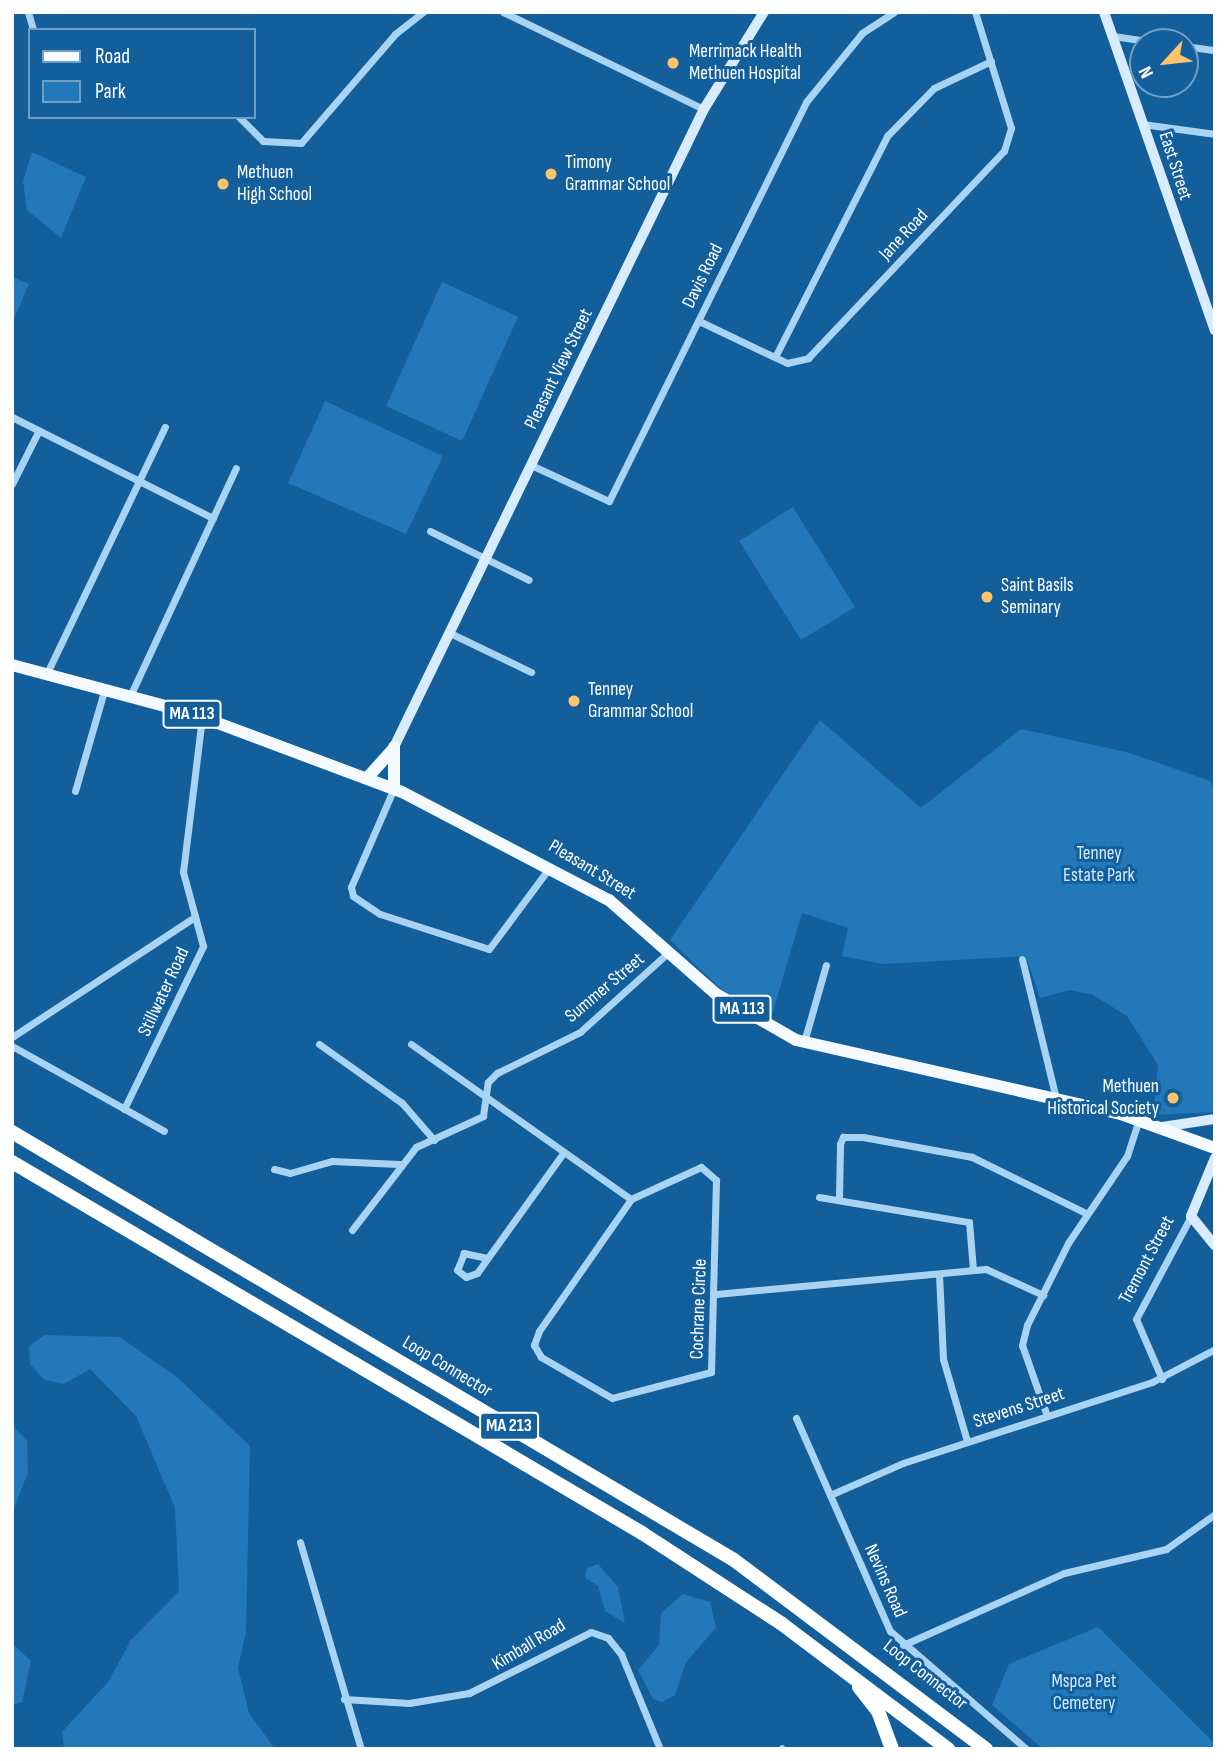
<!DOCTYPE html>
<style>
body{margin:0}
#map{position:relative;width:1227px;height:1761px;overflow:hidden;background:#135f9c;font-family:"Sofia Sans Condensed",sans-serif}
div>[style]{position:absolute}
.green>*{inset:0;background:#2278b9}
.street>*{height:7px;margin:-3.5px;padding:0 3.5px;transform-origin:3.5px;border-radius:3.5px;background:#a9d3f3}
.secondary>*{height:10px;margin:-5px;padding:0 5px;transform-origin:5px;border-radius:5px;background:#d8ecfd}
.primary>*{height:12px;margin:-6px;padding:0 6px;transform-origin:6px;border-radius:6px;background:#f5faff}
.highway>*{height:14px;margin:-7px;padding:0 7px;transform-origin:7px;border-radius:7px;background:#fff}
.dots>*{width:19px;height:19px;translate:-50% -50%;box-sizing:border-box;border:4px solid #135f9c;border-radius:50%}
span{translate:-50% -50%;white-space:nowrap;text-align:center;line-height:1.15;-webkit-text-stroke:6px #135f9c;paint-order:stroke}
.shield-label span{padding:2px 5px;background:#135f9c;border:2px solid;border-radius:5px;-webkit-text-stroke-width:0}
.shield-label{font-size:18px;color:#fff;font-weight:700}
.poi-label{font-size:19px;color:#fff}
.left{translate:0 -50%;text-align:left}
.right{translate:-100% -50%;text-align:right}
.street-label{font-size:19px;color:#fff}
.park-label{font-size:19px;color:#d1eafd}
.frame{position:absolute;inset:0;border:14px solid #fff;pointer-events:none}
.legend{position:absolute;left:28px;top:28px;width:228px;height:91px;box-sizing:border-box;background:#135f9c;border:2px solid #719fc4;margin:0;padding:9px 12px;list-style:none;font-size:21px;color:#fff}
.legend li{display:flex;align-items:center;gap:14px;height:35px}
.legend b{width:35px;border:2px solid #719fc4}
.north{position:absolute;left:1129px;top:28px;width:70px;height:70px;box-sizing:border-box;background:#135f9c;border:2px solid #719fc4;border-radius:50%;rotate:243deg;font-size:19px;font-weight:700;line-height:28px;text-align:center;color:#fff}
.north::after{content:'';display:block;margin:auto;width:24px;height:32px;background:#ffc36b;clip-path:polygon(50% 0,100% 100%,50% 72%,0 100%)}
</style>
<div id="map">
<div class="green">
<i style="clip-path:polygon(32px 152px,86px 177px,61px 238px,27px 210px,23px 181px)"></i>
<i style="clip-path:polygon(12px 277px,29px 284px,12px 323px)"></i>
<i style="clip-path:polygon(442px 282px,518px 317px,462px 441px,386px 406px)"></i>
<i style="clip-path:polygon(325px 401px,443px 456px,406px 534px,288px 483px)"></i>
<i style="clip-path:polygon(793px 507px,855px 607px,801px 640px,739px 541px)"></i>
<i style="clip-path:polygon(820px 720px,921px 808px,1021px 729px,1130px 753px,1210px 781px,1215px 790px,1215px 1112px,1153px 1115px,1158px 1065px,1127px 1016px,1093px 995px,1070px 990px,1040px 998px,1026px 956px,884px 964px,842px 956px,848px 928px,802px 913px,772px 1015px,723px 991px,683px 953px,670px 940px)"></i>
<i style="clip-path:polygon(44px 1335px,120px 1337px,178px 1378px,250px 1446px,246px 1632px,238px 1668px,249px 1713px,275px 1749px,64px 1749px,62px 1732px,108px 1682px,131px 1640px,179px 1591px,175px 1508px,136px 1416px,90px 1369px,64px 1384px,45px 1380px,30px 1364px,29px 1347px)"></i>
<i style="clip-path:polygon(12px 1425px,27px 1441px,28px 1472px,12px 1514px)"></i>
<i style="clip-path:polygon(598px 1564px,618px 1587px,625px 1623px,605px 1611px,598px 1586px,585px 1578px,587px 1568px)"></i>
<i style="clip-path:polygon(683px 1594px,710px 1602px,716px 1628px,686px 1662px,675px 1695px,662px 1702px,653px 1699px,638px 1670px,659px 1645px,661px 1613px)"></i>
<i style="clip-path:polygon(1098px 1627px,1215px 1744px,1215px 1749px,1043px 1749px,992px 1705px,1009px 1664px)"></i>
<i style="clip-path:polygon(12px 1643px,31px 1661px,22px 1702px,12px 1705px)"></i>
</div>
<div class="street">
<i style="left:28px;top:12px;width:19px;rotate:74deg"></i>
<i style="left:503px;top:12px;width:223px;rotate:25.8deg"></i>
<i style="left:1113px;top:36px;width:41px;rotate:8.3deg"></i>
<i style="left:1185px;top:46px;width:30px;rotate:8deg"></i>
<i style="left:239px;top:117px;width:34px;rotate:45deg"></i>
<i style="left:263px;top:141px;width:38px;rotate:3deg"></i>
<i style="left:301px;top:143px;width:144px;rotate:-49.2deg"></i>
<i style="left:395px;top:34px;width:36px;rotate:-38deg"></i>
<i style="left:1142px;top:124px;width:74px;rotate:7.8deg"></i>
<i style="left:699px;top:321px;width:98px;rotate:25.5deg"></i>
<i style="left:787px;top:363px;width:22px;rotate:-13deg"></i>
<i style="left:808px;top:358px;width:285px;rotate:-46.6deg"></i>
<i style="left:1004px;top:151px;width:24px;rotate:-73deg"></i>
<i style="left:1011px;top:128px;width:121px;rotate:-107.2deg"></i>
<i style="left:775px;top:357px;width:248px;rotate:-63.1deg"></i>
<i style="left:887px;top:136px;width:67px;rotate:-45.6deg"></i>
<i style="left:934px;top:88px;width:63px;rotate:-25.3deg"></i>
<i style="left:12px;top:417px;width:225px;rotate:26.7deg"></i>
<i style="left:531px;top:465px;width:86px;rotate:24.8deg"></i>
<i style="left:609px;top:501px;width:445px;rotate:-63.7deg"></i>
<i style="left:806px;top:102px;width:89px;rotate:-50.9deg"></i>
<i style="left:862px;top:33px;width:38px;rotate:-33deg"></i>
<i style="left:12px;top:484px;width:60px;rotate:-63.4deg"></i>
<i style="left:430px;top:531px;width:110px;rotate:26.3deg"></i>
<i style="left:450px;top:633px;width:90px;rotate:25.7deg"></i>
<i style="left:47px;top:673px;width:273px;rotate:-64.4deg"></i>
<i style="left:131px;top:694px;width:249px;rotate:-65.1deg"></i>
<i style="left:394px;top:788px;width:108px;rotate:113.5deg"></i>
<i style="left:351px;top:887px;width:9px;rotate:77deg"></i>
<i style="left:353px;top:896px;width:32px;rotate:34deg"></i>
<i style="left:380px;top:914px;width:114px;rotate:17.8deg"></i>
<i style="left:489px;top:949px;width:102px;rotate:-53.4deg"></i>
<i style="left:75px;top:791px;width:107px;rotate:-73.8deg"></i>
<i style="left:1022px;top:959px;width:144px;rotate:76.3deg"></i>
<i style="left:12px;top:1037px;width:219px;rotate:-33.3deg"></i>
<i style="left:804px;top:1042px;width:80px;rotate:-74.1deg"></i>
<i style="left:319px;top:1044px;width:102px;rotate:35.4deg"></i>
<i style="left:402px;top:1103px;width:49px;rotate:49.1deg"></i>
<i style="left:411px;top:1044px;width:269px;rotate:35.2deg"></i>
<i style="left:12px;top:1046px;width:174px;rotate:29.2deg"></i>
<i style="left:124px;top:1109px;width:181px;rotate:-64.1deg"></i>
<i style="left:203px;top:946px;width:77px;rotate:-105.1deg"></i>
<i style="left:183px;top:872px;width:156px;rotate:-83deg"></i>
<i style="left:701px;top:1167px;width:20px;rotate:41deg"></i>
<i style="left:716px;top:1180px;width:192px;rotate:91.5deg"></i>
<i style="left:711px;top:1372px;width:102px;rotate:165.3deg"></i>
<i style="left:612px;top:1398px;width:82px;rotate:-150deg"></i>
<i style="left:541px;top:1357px;width:14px;rotate:-120deg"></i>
<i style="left:534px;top:1345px;width:15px;rotate:-70deg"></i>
<i style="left:539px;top:1331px;width:161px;rotate:-55.1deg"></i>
<i style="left:631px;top:1199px;width:77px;rotate:-24.6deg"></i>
<i style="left:274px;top:1169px;width:16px;rotate:14deg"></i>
<i style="left:290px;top:1173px;width:44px;rotate:-15.9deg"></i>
<i style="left:332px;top:1161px;width:67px;rotate:2.6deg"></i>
<i style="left:819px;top:1197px;width:152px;rotate:9.5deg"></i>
<i style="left:969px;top:1222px;width:48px;rotate:85.2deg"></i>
<i style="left:839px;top:1198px;width:54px;rotate:-88.9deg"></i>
<i style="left:840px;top:1144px;width:8px;rotate:-67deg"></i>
<i style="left:843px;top:1137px;width:20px"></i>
<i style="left:863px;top:1137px;width:111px;rotate:10.4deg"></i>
<i style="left:972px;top:1157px;width:127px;rotate:26.2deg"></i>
<i style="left:352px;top:1230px;width:105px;rotate:-52.4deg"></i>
<i style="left:416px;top:1147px;width:74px;rotate:-24.8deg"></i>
<i style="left:483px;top:1116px;width:34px;rotate:-82deg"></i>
<i style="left:488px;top:1082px;width:13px;rotate:-45deg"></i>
<i style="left:497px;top:1073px;width:93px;rotate:-26.3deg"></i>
<i style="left:580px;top:1032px;width:120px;rotate:-42deg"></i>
<i style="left:487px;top:1258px;width:24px;rotate:-168deg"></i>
<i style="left:464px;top:1253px;width:18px;rotate:112deg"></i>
<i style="left:457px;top:1270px;width:11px;rotate:38deg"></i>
<i style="left:466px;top:1277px;width:12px;rotate:-20deg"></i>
<i style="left:477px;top:1273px;width:149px;rotate:-54.3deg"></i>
<i style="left:939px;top:1274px;width:85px;rotate:87.3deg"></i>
<i style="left:943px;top:1359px;width:85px;rotate:73.7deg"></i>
<i style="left:716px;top:1294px;width:271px;rotate:-5.3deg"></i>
<i style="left:986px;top:1269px;width:63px;rotate:24.5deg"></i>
<i style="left:1162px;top:1379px;width:65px;rotate:-113.4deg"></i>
<i style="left:1136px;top:1319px;width:117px;rotate:-61.9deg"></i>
<i style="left:1047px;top:1416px;width:75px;rotate:-109.4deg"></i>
<i style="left:1022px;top:1345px;width:21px;rotate:-76deg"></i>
<i style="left:1027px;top:1325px;width:92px;rotate:-63.4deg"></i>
<i style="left:1068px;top:1243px;width:105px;rotate:-55.9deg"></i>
<i style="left:1127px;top:1156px;width:38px;rotate:-72deg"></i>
<i style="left:796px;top:1418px;width:233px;rotate:66.2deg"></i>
<i style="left:890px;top:1631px;width:180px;rotate:40.9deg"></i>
<i style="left:830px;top:1495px;width:80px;rotate:-23.7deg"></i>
<i style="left:903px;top:1463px;width:262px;rotate:-18deg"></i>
<i style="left:1152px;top:1382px;width:71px;rotate:-27.6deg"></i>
<i style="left:300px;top:1542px;width:216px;rotate:73.6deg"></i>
<i style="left:903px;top:1645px;width:176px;rotate:-24.1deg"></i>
<i style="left:1064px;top:1573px;width:105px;rotate:-13.2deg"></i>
<i style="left:1166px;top:1549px;width:60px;rotate:-35.5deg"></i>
<i style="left:344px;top:1699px;width:65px;rotate:3.5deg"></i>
<i style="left:409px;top:1703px;width:61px;rotate:-9.5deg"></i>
<i style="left:469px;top:1693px;width:136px;rotate:-26.6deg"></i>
<i style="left:591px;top:1632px;width:18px;rotate:19deg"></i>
<i style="left:608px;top:1638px;width:21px;rotate:51deg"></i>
<i style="left:621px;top:1654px;width:103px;rotate:67.7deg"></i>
<i style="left:781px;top:1749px;width:1px;rotate:-45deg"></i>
</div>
<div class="secondary">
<i style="left:1104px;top:12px;width:337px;rotate:70.8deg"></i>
<i style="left:394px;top:747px;width:709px;rotate:-64.09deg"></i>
<i style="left:704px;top:109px;width:114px;rotate:-58.3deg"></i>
<i style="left:1162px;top:1127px;width:54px;rotate:-8.6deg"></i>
<i style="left:1215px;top:1158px;width:63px;rotate:112.5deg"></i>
<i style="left:1191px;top:1216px;width:38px;rotate:51deg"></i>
</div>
<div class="primary">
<i style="left:12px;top:665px;width:182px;rotate:15deg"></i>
<i style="left:188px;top:712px;width:228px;rotate:20.5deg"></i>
<i style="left:402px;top:792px;width:233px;rotate:27.6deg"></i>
<i style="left:609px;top:900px;width:142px;rotate:41.3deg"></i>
<i style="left:716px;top:994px;width:92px;rotate:29.9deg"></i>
<i style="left:796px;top:1040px;width:333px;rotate:12.8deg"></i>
<i style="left:1121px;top:1114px;width:100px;rotate:19.9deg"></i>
<i style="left:368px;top:777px;width:36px;rotate:-48deg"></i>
<i style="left:394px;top:788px;width:41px;rotate:-90deg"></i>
</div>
<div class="highway">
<i style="left:12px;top:1132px;width:839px;rotate:30.66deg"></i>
<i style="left:734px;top:1560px;width:315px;rotate:36.9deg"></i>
<i style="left:12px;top:1162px;width:731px;rotate:30.49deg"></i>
<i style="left:642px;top:1533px;width:167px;rotate:33deg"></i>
<i style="left:782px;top:1624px;width:208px;rotate:37deg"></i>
<i style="left:859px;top:1687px;width:31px;rotate:52deg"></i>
<i style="left:878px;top:1711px;width:40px;rotate:69.8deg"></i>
</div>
<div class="dots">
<i style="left:673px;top:63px;background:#ffc36b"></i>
<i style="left:551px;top:174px;background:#ffc36b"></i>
<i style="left:223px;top:184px;background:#ffc36b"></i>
<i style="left:987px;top:597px;background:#ffc36b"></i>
<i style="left:574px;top:701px;background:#ffc36b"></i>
<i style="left:1173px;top:1098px;background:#ffc36b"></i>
</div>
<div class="shield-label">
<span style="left:192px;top:714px">MA 113</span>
<span style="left:742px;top:1009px">MA 113</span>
<span style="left:509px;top:1426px">MA 213</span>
</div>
<div class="poi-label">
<span class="left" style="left:689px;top:63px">Merrimack Health<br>Methuen Hospital</span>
<span class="left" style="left:565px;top:174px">Timony<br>Grammar School</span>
<span class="left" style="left:237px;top:184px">Methuen<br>High School</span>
<span class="left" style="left:1001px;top:597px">Saint Basils<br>Seminary</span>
<span class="left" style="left:588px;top:701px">Tenney<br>Grammar School</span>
<span class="right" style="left:1159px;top:1098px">Methuen<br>Historical Society</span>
</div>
<div class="street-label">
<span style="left:1175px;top:166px;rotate:72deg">East Street</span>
<span style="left:904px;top:235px;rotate:-47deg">Jane Road</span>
<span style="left:703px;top:276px;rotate:-64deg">Davis Road</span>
<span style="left:559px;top:369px;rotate:-64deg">Pleasant View Street</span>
<span style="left:592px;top:870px;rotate:31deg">Pleasant Street</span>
<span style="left:605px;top:988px;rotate:-40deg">Summer Street</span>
<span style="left:164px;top:992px;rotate:-65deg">Stillwater Road</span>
<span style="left:1147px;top:1260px;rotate:-62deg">Tremont Street</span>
<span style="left:699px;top:1309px;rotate:-88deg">Cochrane Circle</span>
<span style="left:447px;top:1367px;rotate:31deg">Loop Connector</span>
<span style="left:1019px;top:1408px;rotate:-18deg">Stevens Street</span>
<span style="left:885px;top:1581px;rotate:66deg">Nevins Road</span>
<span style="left:529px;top:1645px;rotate:-31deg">Kimball Road</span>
<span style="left:925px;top:1675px;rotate:38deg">Loop Connector</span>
</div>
<div class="park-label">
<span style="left:1099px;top:865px">Tenney<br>Estate Park</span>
<span style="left:1084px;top:1693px">Mspca Pet<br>Cemetery</span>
</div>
<div class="frame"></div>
<ul class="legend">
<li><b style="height:9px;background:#f5faff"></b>Road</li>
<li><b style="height:19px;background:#2278b9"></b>Park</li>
</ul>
<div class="north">N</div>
</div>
